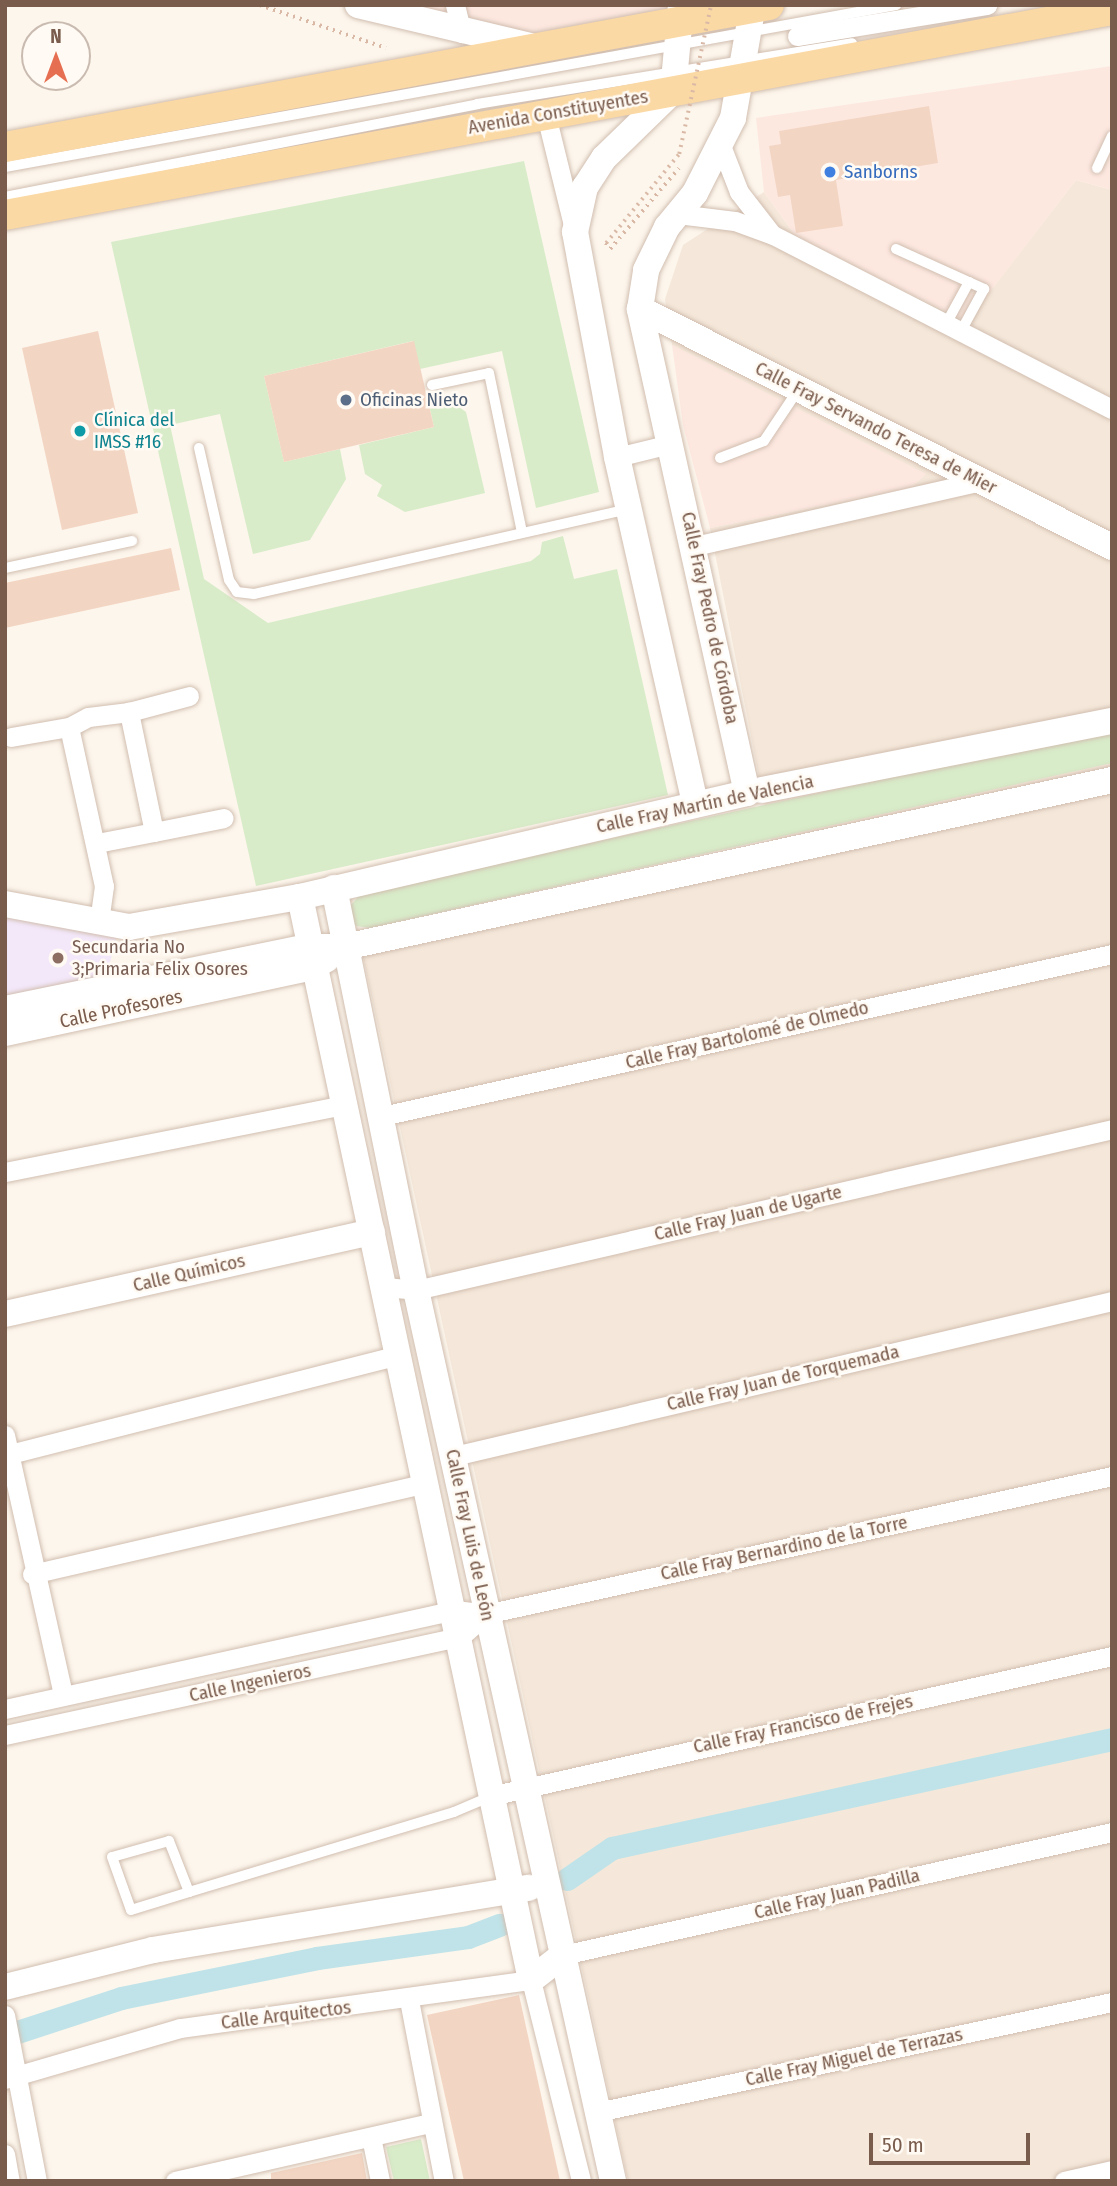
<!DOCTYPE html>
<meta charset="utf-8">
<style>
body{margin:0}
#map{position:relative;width:1117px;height:2186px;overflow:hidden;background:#fdf6ec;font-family:"Fira Sans Condensed",sans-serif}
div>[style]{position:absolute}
.residential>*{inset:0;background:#f5e8da}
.commercial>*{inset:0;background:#fde8e0}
.education>*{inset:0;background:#f3e8fa}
.green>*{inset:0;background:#d8ecc9}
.canal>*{height:23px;margin:-11.5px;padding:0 11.5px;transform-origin:11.5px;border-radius:11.5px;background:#bfe3e8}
.building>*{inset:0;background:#f3d5c3}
.path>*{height:3.5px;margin-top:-1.75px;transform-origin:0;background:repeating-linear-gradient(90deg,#d9b8a5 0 2px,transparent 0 7px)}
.roads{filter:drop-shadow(0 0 2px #d1beb0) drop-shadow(0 0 2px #d1beb0)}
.lane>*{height:10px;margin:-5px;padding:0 5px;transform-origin:5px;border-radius:5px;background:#fff}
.street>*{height:19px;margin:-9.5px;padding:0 9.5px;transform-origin:9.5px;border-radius:9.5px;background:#fff}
.secondary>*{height:26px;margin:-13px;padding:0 13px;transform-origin:13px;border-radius:13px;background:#fff}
.primary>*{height:30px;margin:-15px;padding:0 15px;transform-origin:15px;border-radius:15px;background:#fbd9a5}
.path-bridge>*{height:3.5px;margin-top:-1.75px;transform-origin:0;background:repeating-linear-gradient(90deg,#d9b8a5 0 2px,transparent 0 7px)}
.dots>*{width:19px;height:19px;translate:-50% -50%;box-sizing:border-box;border:4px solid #fffaf3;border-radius:50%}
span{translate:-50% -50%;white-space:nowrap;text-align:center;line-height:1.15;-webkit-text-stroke:5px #fffaf3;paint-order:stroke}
.street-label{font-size:19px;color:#7a5c4d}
.shop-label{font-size:19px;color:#366cbe}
.left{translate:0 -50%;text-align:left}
.service-label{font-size:19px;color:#4e5e75}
.culture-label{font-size:19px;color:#0d838f}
.education-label{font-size:19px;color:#785e54}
.frame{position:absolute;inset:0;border:7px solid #7a5c4d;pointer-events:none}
.north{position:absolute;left:21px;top:21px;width:70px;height:70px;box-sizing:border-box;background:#fffaf3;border:2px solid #cabbb1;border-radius:50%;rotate:0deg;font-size:19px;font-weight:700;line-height:28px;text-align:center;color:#7a5c4d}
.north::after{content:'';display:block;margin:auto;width:24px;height:32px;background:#e76f51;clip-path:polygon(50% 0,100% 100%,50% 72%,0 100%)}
.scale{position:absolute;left:869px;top:2133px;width:161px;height:32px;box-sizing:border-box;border:4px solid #7a5c4d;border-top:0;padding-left:9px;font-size:21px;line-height:24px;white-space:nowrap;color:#7a5c4d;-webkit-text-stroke:5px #fffaf3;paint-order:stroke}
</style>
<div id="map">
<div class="residential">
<i style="clip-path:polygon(1076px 180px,1112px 190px,1112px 2181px,628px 2181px,362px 952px,776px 863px,710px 528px,911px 488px,925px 474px,672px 345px,665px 299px,683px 245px,764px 192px,798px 239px,966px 322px)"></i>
</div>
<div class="commercial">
<i style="clip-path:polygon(358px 5px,769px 5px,535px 47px)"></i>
<i style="clip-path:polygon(1112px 66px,1112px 190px,1076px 180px,967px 322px,798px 239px,764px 192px,756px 118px)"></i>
<i style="clip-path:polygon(672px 345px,926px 474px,911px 488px,710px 528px,683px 425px)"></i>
</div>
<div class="education">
<i style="clip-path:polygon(5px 909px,117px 936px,105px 981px,5px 1002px)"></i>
</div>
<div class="green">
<i style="clip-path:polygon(524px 161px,599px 492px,536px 508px,502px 351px,420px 369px,413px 341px,264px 376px,284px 462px,340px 449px,346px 479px,310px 540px,253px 554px,220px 414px,170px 425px,204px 579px,268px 623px,531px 561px,540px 554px,542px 542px,563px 536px,574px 579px,617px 569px,668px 795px,256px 886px,111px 242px)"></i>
<i style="clip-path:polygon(427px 396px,446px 398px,466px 412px,485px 493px,405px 512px,377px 496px,382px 485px,365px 474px,359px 445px,434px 427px)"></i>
<i style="clip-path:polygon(1112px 729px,1112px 763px,370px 928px,356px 926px,346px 911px,361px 893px)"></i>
<i style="clip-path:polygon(421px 2139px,430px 2181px,394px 2181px,386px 2147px)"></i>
</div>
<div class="canal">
<i style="left:567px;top:1879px;width:55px;rotate:-34.6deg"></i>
<i style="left:612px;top:1848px;width:512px;rotate:-12.3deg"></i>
<i style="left:5px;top:2036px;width:122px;rotate:-18.1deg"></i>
<i style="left:121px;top:1998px;width:200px;rotate:-11.5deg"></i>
<i style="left:317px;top:1958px;width:152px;rotate:-7.9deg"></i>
<i style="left:468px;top:1937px;width:34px;rotate:-21deg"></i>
</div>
<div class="building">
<i style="clip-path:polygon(929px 106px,938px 163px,836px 180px,843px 226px,796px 233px,790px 195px,778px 197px,769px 146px,781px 144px,779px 131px)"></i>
<i style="clip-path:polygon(98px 331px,138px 513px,62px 530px,22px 348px)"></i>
<i style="clip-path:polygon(414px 341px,434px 427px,284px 462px,264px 376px)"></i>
<i style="clip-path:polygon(171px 548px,180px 590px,5px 628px,5px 583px)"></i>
<i style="clip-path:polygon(519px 1995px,560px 2181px,464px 2181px,427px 2015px)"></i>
<i style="clip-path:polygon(362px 2153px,367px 2181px,271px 2181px,271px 2173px)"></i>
</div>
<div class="path">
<i style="left:260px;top:5px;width:133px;rotate:18.8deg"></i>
<i style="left:606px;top:243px;width:7px;rotate:56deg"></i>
<i style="left:610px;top:249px;width:106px;rotate:-49.6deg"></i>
</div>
<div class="roads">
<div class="lane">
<i style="left:5px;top:167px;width:906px;rotate:-10.3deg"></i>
<i style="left:1097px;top:168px;width:35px;rotate:-65deg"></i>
<i style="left:5px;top:197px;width:481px;rotate:-11.1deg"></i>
<i style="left:477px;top:104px;width:380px;rotate:-9.2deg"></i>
<i style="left:896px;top:249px;width:97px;rotate:24.4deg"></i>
<i style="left:984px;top:289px;width:48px;rotate:118.7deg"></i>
<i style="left:946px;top:324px;width:48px;rotate:-61.3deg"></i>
<i style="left:432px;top:385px;width:58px;rotate:-11.9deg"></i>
<i style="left:489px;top:373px;width:162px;rotate:78.3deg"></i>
<i style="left:199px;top:448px;width:135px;rotate:77.2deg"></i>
<i style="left:229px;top:580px;width:14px;rotate:56deg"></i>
<i style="left:237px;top:592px;width:17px;rotate:7deg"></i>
<i style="left:254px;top:594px;width:383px;rotate:-12.8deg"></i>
<i style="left:720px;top:458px;width:47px;rotate:-21.1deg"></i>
<i style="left:764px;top:441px;width:61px;rotate:-56.3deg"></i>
<i style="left:5px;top:568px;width:130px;rotate:-12deg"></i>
<i style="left:189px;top:1892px;width:55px;rotate:-111.4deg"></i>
<i style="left:169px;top:1841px;width:59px;rotate:164.3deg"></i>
<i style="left:112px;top:1857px;width:56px;rotate:70.3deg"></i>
<i style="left:131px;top:1910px;width:61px;rotate:-17.2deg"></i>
<i style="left:189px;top:1892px;width:277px;rotate:-16.8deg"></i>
<i style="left:454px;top:1812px;width:38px;rotate:-23deg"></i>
</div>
<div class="street">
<i style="left:455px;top:5px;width:29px;rotate:76deg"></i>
<i style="left:797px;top:36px;width:193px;rotate:-9.3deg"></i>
<i style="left:546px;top:115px;width:117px;rotate:76.2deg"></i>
<i style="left:720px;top:143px;width:53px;rotate:68.8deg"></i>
<i style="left:739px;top:192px;width:51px;rotate:52.2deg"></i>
<i style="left:678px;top:214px;width:57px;rotate:7deg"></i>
<i style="left:735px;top:221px;width:40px;rotate:20.2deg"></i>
<i style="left:773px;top:235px;width:381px;rotate:27.2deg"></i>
<i style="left:617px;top:457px;width:55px;rotate:-13.8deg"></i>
<i style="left:695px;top:546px;width:292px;rotate:-12.8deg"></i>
<i style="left:129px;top:712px;width:62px;rotate:-14.9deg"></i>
<i style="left:11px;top:737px;width:59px;rotate:-9.8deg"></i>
<i style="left:154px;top:832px;width:71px;rotate:-11.3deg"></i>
<i style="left:97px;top:843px;width:58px;rotate:-10.9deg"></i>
<i style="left:154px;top:832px;width:123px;rotate:-101.8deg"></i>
<i style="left:129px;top:712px;width:41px;rotate:173deg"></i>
<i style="left:88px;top:717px;width:21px;rotate:152deg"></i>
<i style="left:69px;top:727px;width:163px;rotate:77.6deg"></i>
<i style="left:104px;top:886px;width:36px;rotate:98deg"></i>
<i style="left:382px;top:1116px;width:748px;rotate:-12.51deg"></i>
<i style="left:5px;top:1172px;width:346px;rotate:-11.2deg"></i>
<i style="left:384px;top:1287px;width:32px;rotate:5deg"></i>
<i style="left:416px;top:1290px;width:714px;rotate:-13.02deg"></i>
<i style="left:5px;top:1435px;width:266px;rotate:77.4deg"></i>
<i style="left:10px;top:1454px;width:400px;rotate:-14.3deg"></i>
<i style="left:454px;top:1456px;width:676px;rotate:-13.26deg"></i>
<i style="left:32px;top:1574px;width:405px;rotate:-13deg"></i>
<i style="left:5px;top:1709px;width:461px;rotate:-12.4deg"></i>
<i style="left:455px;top:1610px;width:31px;rotate:7deg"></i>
<i style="left:486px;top:1614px;width:641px;rotate:-12.43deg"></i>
<i style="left:5px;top:1735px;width:465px;rotate:-12.2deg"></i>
<i style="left:460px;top:1637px;width:35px;rotate:-41deg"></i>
<i style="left:495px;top:1795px;width:632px;rotate:-12.7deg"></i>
<i style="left:563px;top:1955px;width:563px;rotate:-12.63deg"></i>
<i style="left:409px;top:2000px;width:184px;rotate:79.1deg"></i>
<i style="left:5px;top:2015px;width:169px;rotate:79.1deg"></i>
<i style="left:5px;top:2079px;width:182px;rotate:-16.2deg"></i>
<i style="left:180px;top:2028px;width:354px;rotate:-7.8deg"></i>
<i style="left:531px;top:1980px;width:207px;rotate:76deg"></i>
<i style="left:597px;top:2112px;width:527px;rotate:-12.06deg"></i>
<i style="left:371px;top:2137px;width:45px;rotate:78.4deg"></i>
<i style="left:5px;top:2154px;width:27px;rotate:80deg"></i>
<i style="left:175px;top:2181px;width:262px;rotate:-12.8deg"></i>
<i style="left:1064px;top:2181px;width:49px;rotate:-12.9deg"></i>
</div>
<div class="secondary">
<i style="left:358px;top:5px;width:181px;rotate:13.4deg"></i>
<i style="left:681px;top:5px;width:86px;rotate:95.3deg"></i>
<i style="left:673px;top:91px;width:96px;rotate:135.8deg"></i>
<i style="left:604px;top:158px;width:35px;rotate:123deg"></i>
<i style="left:585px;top:187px;width:46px;rotate:102.5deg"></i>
<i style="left:575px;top:232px;width:229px;rotate:79.4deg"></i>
<i style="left:617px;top:457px;width:356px;rotate:77.3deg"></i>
<i style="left:640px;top:309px;width:529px;rotate:26.76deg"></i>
<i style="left:762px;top:790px;width:357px;rotate:-11.2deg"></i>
<i style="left:334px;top:888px;width:410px;rotate:78.5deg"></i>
<i style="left:416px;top:1290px;width:913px;rotate:77.53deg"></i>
<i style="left:300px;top:897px;width:1107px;rotate:77.96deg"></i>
<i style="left:531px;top:1980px;width:41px;rotate:-38deg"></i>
<i style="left:5px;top:904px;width:126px;rotate:10.5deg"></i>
<i style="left:129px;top:927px;width:174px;rotate:-10deg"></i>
<i style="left:300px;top:897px;width:459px;rotate:-13.1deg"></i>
<i style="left:747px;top:793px;width:496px;rotate:-102.5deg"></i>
<i style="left:640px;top:309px;width:39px;rotate:-81deg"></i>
<i style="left:646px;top:270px;width:48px;rotate:-64deg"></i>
<i style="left:667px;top:227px;width:44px;rotate:-50.5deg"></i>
<i style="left:695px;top:193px;width:84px;rotate:-63.1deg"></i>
<i style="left:733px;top:118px;width:115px;rotate:-80deg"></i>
<i style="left:5px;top:1009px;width:309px;rotate:-11.6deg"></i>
<i style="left:308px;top:947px;width:37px"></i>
<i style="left:345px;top:947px;width:785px;rotate:-12.28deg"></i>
<i style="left:5px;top:1033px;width:315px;rotate:-12.1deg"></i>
<i style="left:313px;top:967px;width:16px;rotate:-30deg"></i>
<i style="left:5px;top:1314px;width:376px;rotate:-12.6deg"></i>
<i style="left:5px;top:1987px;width:153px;rotate:-14deg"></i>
<i style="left:153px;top:1950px;width:381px;rotate:-9.4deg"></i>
</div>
<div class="primary">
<i style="left:5px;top:147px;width:777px;rotate:-10.53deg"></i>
<i style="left:5px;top:215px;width:1126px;rotate:-10.49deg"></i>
</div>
</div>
<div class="path-bridge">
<i style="left:606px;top:243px;width:115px;rotate:-50.6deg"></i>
<i style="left:679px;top:154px;width:152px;rotate:-77.9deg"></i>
</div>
<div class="dots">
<i style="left:830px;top:172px;background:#3f7fe0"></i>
<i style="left:346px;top:400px;background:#5c6f8a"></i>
<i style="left:80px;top:431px;background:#0f9aa8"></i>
<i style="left:58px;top:958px;background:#8d6e63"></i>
</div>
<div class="street-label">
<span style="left:558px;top:112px;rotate:-10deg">Avenida Constituyentes</span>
<span style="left:876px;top:428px;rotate:27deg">Calle Fray Servando Teresa de Mier</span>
<span style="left:710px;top:618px;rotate:78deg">Calle Fray Pedro de Córdoba</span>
<span style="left:705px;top:804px;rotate:-12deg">Calle Fray Martín de Valencia</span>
<span style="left:121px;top:1009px;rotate:-12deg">Calle Profesores</span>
<span style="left:747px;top:1035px;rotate:-13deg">Calle Fray Bartolomé de Olmedo</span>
<span style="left:748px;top:1213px;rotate:-13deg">Calle Fray Juan de Ugarte</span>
<span style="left:189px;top:1273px;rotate:-13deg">Calle Químicos</span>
<span style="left:783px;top:1378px;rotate:-13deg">Calle Fray Juan de Torquemada</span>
<span style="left:470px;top:1535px;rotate:78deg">Calle Fray Luis de León</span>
<span style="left:784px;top:1548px;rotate:-12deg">Calle Fray Bernardino de la Torre</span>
<span style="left:250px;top:1683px;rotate:-12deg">Calle Ingenieros</span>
<span style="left:803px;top:1724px;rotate:-12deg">Calle Fray Francisco de Frejes</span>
<span style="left:837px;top:1894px;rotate:-13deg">Calle Fray Juan Padilla</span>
<span style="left:286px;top:2015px;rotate:-7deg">Calle Arquitectos</span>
<span style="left:854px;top:2057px;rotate:-12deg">Calle Fray Miguel de Terrazas</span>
</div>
<div class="shop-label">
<span class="left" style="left:844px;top:172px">Sanborns</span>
</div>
<div class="service-label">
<span class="left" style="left:360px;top:400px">Oficinas Nieto</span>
</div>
<div class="culture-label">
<span class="left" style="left:94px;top:431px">Clínica del<br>IMSS #16</span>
</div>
<div class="education-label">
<span class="left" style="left:72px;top:958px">Secundaria No<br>3;Primaria Felix Osores</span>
</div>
<div class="frame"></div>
<div class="north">N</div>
<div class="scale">50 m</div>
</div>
